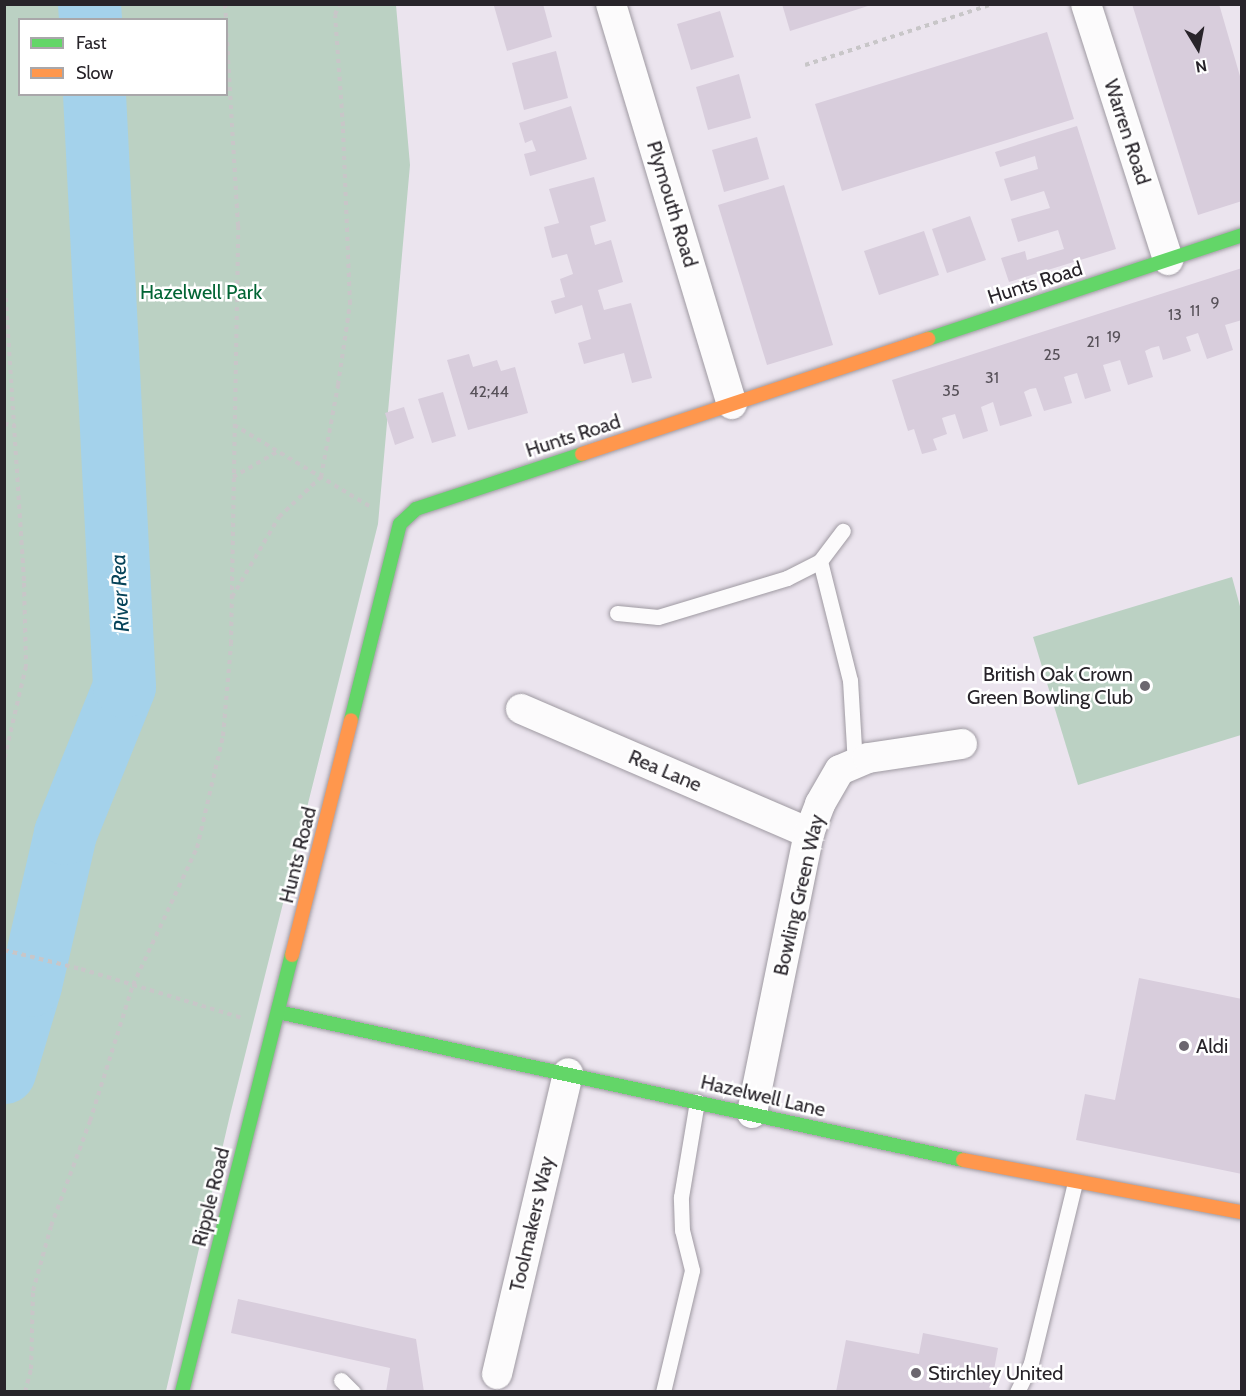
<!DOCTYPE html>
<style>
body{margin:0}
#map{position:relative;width:1246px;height:1396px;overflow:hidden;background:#ebe4ee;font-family:Cabin,sans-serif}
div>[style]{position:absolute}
.green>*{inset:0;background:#bbd1c3}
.river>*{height:63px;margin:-31.5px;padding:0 31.5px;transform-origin:31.5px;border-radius:31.5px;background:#a4d2eb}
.building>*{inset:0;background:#d8cddc}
.path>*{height:4px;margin-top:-2px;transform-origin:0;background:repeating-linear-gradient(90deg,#c8c6c8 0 4.5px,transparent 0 9px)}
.roads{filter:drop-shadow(0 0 2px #9f9aa2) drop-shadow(0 0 2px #9f9aa2)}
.lane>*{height:15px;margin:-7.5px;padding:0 7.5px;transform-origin:7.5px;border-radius:7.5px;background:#fcfbfc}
.street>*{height:30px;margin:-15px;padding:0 15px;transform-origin:15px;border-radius:15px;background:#fcfbfc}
.fast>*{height:14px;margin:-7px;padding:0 7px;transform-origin:7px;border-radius:7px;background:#63d668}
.slow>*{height:14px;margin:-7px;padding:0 7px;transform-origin:7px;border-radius:7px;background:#ff974d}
.dots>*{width:16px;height:16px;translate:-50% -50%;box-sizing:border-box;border:3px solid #fff;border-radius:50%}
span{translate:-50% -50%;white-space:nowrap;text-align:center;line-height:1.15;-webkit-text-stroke:5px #fff;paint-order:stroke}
.number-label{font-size:16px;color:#575159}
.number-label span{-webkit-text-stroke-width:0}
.street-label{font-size:20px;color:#28242a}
.park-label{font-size:20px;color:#026535}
.poi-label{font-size:20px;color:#28242a}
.right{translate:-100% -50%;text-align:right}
.left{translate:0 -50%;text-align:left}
.water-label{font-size:21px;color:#064359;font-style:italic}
.frame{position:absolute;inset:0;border:6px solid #28242a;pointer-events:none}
.legend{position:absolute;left:18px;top:18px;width:210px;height:78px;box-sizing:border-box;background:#fff;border:2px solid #a9a7aa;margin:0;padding:8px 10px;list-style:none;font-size:18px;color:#28242a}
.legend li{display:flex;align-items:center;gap:12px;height:30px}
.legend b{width:30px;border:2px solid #a9a7aa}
.north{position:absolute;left:1168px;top:18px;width:60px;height:60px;-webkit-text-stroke:4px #fff;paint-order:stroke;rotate:170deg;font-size:16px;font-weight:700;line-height:24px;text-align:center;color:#28242a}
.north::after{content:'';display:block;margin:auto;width:21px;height:27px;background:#28242a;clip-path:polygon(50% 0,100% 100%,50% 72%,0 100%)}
</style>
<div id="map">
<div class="green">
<i style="clip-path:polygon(evenodd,5px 5px,396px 5px,410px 165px,378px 524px,230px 1115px,166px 1391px,5px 1392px,5px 5px,20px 20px,226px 20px,226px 94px,20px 94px,20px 20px)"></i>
<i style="clip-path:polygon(1232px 577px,1241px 610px,1241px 735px,1078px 785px,1033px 637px)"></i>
</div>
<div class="river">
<i style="left:89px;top:4px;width:16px;rotate:86deg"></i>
<i style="left:4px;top:1072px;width:91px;rotate:-73.4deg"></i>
<i style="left:30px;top:985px;width:156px;rotate:-77deg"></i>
<i style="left:65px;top:833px;width:158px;rotate:-68.1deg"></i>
<i style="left:124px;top:686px;width:593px;rotate:-92.9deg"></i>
</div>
<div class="building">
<i style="clip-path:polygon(501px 4px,543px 4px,552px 37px,507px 51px,494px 6px)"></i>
<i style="clip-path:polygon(782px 4px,871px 4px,871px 5px,790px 31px)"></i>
<i style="clip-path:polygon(1132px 4px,1219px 4px,1242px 83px,1242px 201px,1198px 215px)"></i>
<i style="clip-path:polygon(720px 11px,734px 57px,691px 70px,677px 24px)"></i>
<i style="clip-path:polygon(1047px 32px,1074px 119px,842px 191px,815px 104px)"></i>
<i style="clip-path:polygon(556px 51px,568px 98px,524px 110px,512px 63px)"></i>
<i style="clip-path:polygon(739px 74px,751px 118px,708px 130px,696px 87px)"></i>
<i style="clip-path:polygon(571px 106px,587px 159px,530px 176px,524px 154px,536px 151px,532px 140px,525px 143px,519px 123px)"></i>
<i style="clip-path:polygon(1077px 126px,1116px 249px,1009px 282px,1001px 258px,1025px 251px,1027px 260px,1064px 249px,1058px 230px,1018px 242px,1011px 219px,1050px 208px,1044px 191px,1011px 201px,1004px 179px,1038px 169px,1035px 156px,1000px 167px,995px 152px)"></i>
<i style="clip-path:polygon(757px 137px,769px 179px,724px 192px,712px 150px)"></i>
<i style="clip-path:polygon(594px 177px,606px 221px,590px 226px,592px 234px,595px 245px,611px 240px,623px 282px,598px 290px,604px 310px,631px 303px,652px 378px,632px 383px,624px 353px,584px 364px,578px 343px,591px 339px,582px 305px,555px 314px,551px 301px,565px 297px,560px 279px,573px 274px,567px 254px,552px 258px,549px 247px,544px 227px,559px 223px,549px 189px)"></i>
<i style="clip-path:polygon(784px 185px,833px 345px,767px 365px,718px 205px)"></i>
<i style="clip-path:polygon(970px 216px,986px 260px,947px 273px,932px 229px)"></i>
<i style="clip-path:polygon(924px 231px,939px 275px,879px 295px,864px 251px)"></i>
<i style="clip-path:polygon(1242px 268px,1242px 320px,1225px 325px,1233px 350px,1207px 359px,1198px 333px,1186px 337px,1191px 351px,1176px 356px,1163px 360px,1159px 346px,1151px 348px,1145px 351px,1153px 377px,1128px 385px,1120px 360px,1103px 365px,1111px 391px,1085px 399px,1077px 373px,1070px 375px,1064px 377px,1072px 403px,1044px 411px,1036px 388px,1030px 389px,1024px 392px,1032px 416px,1000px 426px,993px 402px,981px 407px,988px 431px,963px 439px,955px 414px,948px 416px,942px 418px,947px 434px,933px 439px,937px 450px,922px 454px,914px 429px,908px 431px,892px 380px)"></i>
<i style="clip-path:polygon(469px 354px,473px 367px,497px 360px,501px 371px,515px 367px,528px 413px,468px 430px,447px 360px)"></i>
<i style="clip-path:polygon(443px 392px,456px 436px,432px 443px,418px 399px)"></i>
<i style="clip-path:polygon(404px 407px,414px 438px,395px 445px,385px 413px)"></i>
<i style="clip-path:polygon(1139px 978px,1242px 999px,1242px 1174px,1076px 1140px,1085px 1094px,1115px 1100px)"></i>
<i style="clip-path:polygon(238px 1299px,416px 1339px,424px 1392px,386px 1392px,390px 1368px,231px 1333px)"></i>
<i style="clip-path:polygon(923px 1333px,998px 1348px,990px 1392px,836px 1392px,846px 1340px,919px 1354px)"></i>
</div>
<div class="path">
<i style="left:225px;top:4px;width:16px;rotate:86deg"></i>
<i style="left:805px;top:65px;width:198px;rotate:-18deg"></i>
<i style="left:4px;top:271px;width:313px;rotate:86.3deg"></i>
<i style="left:24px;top:583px;width:83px;rotate:88.6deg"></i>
<i style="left:26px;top:666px;width:97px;rotate:103.2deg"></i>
<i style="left:4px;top:424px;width:11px;rotate:5deg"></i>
<i style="left:234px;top:425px;width:160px;rotate:30.9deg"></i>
<i style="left:233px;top:477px;width:51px;rotate:-29.6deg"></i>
<i style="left:232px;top:597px;width:93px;rotate:-59.6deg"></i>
<i style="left:279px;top:517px;width:58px;rotate:-43.6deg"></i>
<i style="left:321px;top:477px;width:94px;rotate:-79.5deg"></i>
<i style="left:338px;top:385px;width:82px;rotate:-81.6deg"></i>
<i style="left:350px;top:304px;width:178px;rotate:-92.3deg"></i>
<i style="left:343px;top:126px;width:111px;rotate:-94.1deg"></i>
<i style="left:335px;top:15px;width:12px;rotate:-70deg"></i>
<i style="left:4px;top:950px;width:79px;rotate:13.9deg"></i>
<i style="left:81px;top:969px;width:168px;rotate:16.9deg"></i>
<i style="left:25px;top:1392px;width:24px;rotate:-75deg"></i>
<i style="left:31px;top:1369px;width:78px;rotate:-88.5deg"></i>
<i style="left:33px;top:1291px;width:67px;rotate:-74.5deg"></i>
<i style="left:51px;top:1226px;width:112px;rotate:-69.6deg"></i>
<i style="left:90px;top:1121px;width:143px;rotate:-72.5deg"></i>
<i style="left:133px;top:985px;width:151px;rotate:-65deg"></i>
<i style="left:197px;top:848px;width:115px;rotate:-76.9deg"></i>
<i style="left:223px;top:736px;width:92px;rotate:-85deg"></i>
<i style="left:231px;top:644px;width:418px;rotate:-89deg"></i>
<i style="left:238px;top:226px;width:201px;rotate:-93.4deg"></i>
</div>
<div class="roads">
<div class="lane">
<i style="left:820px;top:561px;width:123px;rotate:75.9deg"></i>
<i style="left:850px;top:680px;width:84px;rotate:86.6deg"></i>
<i style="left:617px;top:613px;width:41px;rotate:5.6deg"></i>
<i style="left:658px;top:617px;width:135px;rotate:-16.8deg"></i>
<i style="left:787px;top:578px;width:37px;rotate:-27deg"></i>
<i style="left:820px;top:561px;width:38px;rotate:-53deg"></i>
<i style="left:341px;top:1380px;width:17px;rotate:45deg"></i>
<i style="left:663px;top:1392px;width:125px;rotate:-76.6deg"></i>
<i style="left:692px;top:1270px;width:41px;rotate:-104deg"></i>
<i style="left:682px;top:1230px;width:33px;rotate:-92deg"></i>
<i style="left:681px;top:1197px;width:97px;rotate:-80.5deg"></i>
<i style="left:1017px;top:1392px;width:32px;rotate:-64deg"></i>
<i style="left:1031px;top:1363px;width:185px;rotate:-76.3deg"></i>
</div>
<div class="street">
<i style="left:611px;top:4px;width:418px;rotate:73.2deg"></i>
<i style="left:1086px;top:4px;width:269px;rotate:72.2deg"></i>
<i style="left:521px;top:709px;width:314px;rotate:23.3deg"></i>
<i style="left:752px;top:1113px;width:286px;rotate:-78.5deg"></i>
<i style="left:809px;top:833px;width:31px;rotate:-69deg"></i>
<i style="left:820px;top:804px;width:39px;rotate:-60deg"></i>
<i style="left:840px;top:770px;width:30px;rotate:-23deg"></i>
<i style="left:868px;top:758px;width:95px;rotate:-8.5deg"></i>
<i style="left:497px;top:1374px;width:309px;rotate:-76.7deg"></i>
</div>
<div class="fast">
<i style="left:928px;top:339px;width:331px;rotate:-18.3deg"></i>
<i style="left:351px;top:720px;width:202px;rotate:-76deg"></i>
<i style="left:400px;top:524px;width:22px;rotate:-43deg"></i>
<i style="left:416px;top:509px;width:175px;rotate:-18.3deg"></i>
<i style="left:278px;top:1012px;width:701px;rotate:12.19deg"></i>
<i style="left:182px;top:1392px;width:451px;rotate:-75.9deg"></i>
</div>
<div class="slow">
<i style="left:582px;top:454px;width:365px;rotate:-18.4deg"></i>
<i style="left:292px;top:955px;width:242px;rotate:-75.9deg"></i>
<i style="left:963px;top:1160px;width:284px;rotate:10.6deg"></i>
</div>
</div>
<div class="dots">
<i style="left:1145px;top:686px;background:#6c676f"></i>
<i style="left:1184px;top:1046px;background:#6c676f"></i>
<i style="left:916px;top:1373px;background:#6c676f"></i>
</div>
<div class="number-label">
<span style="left:1215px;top:303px">9</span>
<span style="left:1195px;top:311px">11</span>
<span style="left:1175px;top:315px">13</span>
<span style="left:1114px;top:337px">19</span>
<span style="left:1093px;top:342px">21</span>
<span style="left:1052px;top:355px">25</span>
<span style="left:992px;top:378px">31</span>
<span style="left:951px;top:391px">35</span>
<span style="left:489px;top:392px">42;44</span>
</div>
<div class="street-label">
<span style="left:1127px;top:132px;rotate:72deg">Warren Road</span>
<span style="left:672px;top:204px;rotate:73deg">Plymouth Road</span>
<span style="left:1035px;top:283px;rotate:-18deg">Hunts Road</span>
<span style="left:573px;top:436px;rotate:-18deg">Hunts Road</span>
<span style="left:665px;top:771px;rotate:23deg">Rea Lane</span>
<span style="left:298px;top:855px;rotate:-76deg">Hunts Road</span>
<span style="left:799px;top:895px;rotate:-77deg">Bowling Green Way</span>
<span style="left:763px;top:1096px;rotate:13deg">Hazelwell Lane</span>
<span style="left:211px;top:1197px;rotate:-76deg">Ripple Road</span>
<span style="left:532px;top:1224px;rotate:-77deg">Toolmakers Way</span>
</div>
<div class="park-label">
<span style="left:201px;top:292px">Hazelwell Park</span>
</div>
<div class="poi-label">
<span class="right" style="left:1133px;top:686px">British Oak Crown<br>Green Bowling Club</span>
<span class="left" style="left:1196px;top:1046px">Aldi</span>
<span class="left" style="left:928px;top:1373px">Stirchley United</span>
</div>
<div class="water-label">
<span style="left:120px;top:593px;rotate:-93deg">River Rea</span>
</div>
<div class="frame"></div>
<ul class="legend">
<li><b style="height:8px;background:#63d668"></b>Fast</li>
<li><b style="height:8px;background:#ff974d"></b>Slow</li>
</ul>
<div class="north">N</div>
</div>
